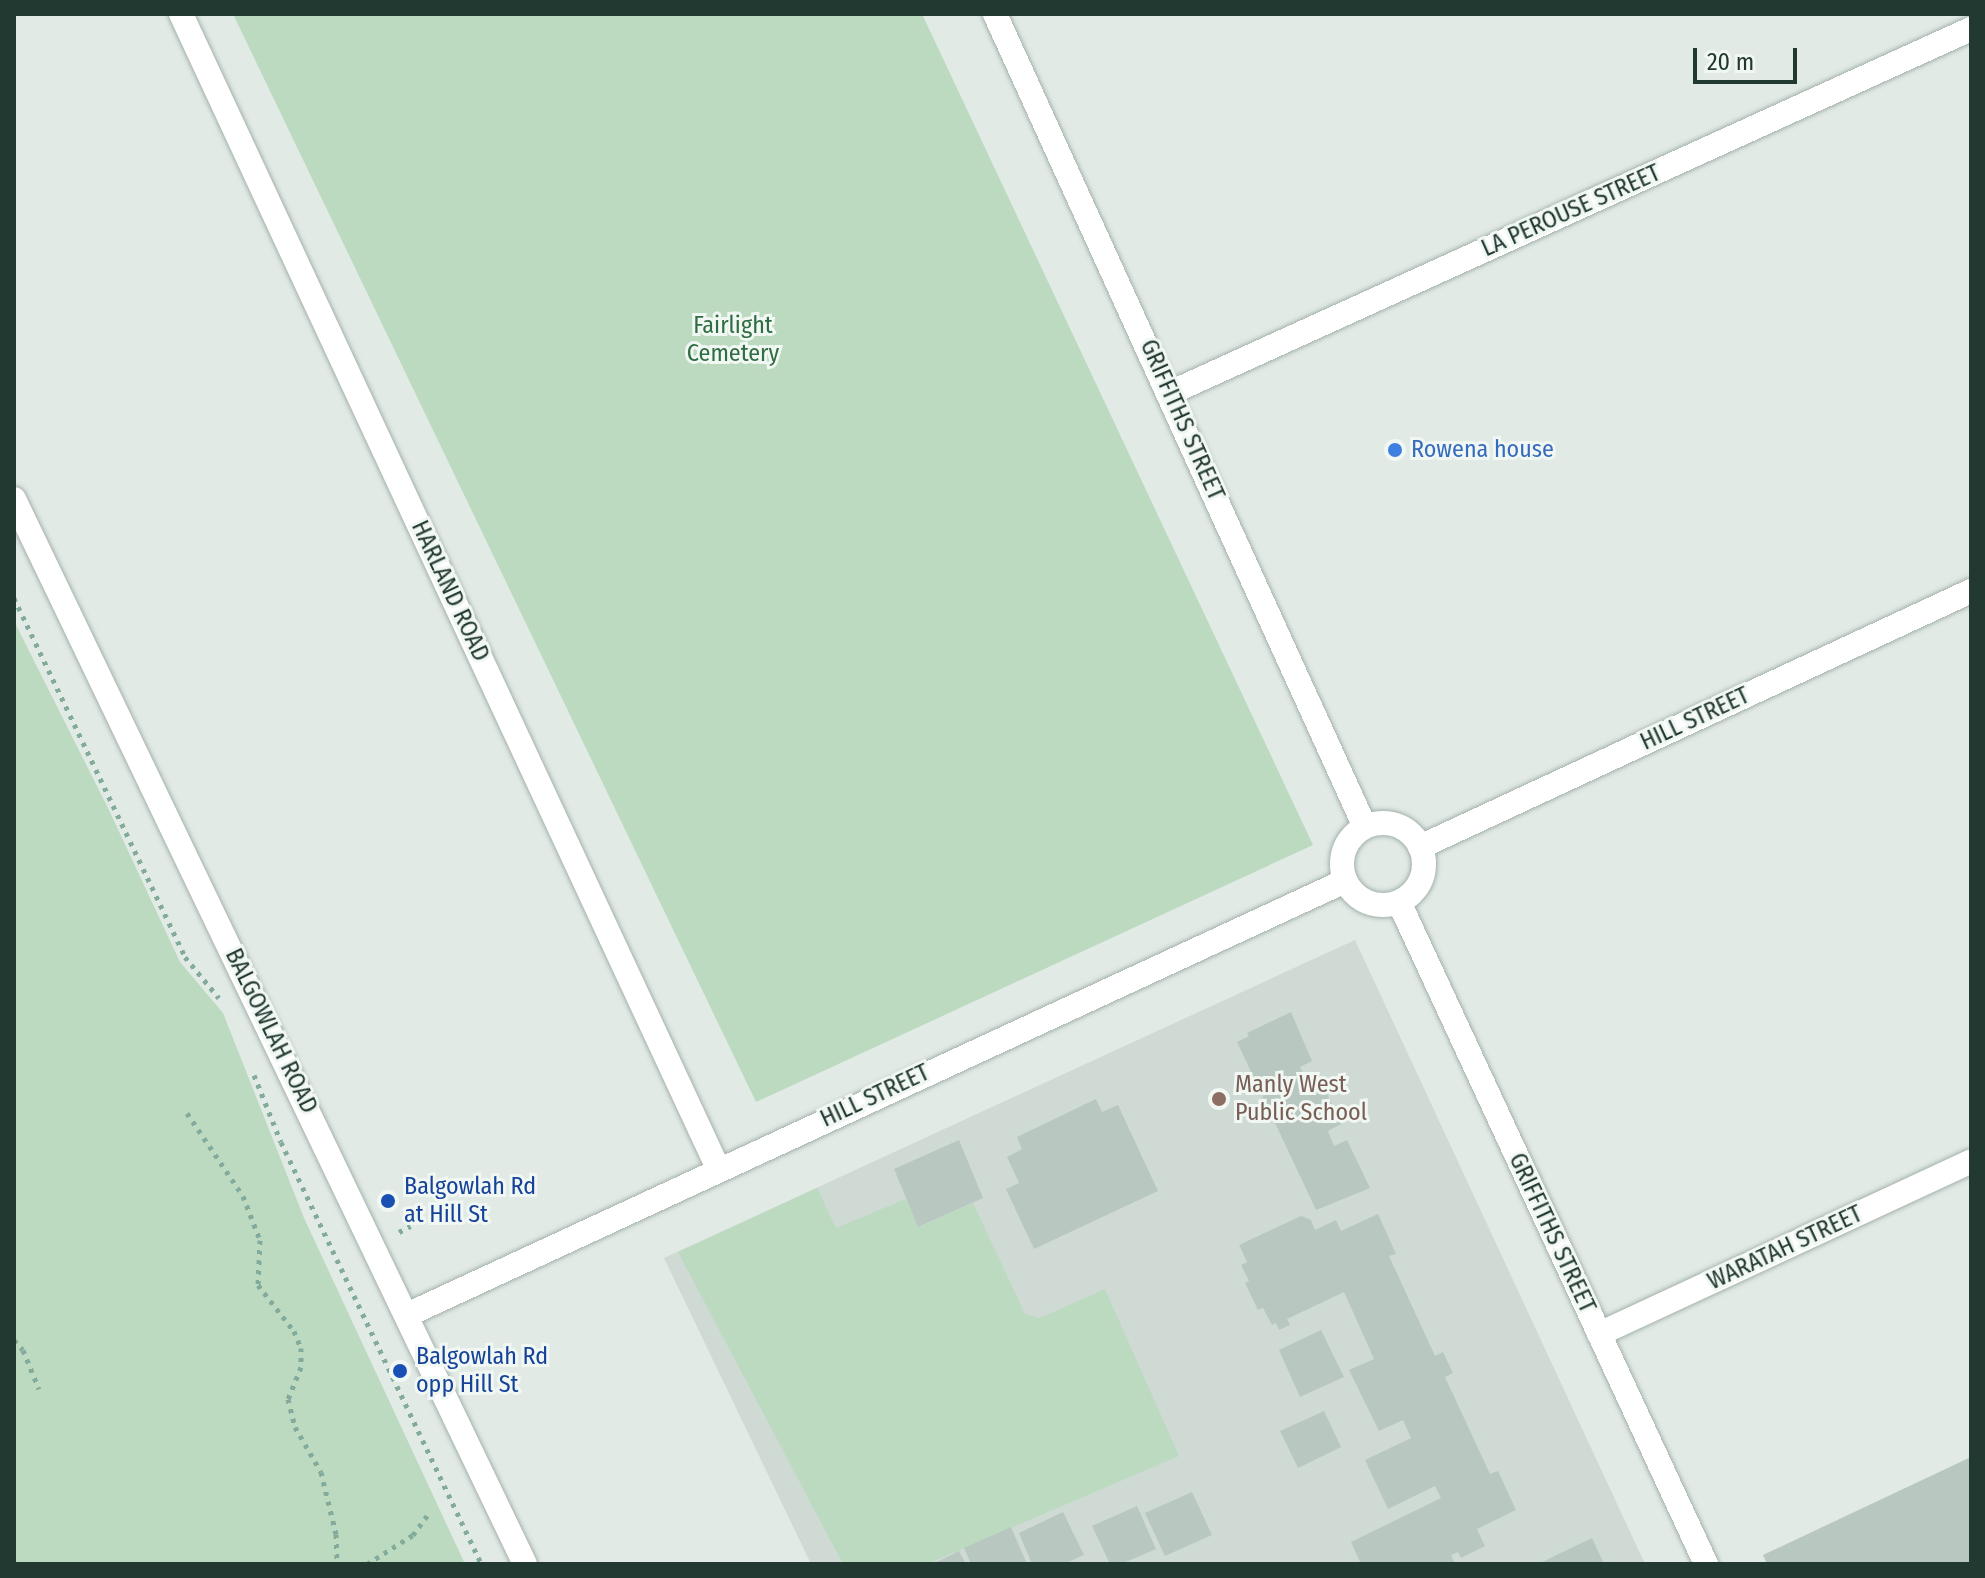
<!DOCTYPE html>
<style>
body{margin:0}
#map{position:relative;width:1985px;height:1578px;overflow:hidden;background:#e1eae5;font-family:"Fira Sans Condensed",sans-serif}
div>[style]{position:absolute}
.built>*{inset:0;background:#cfdad4}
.green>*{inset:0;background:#bbdac0}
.building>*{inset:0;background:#b9c7c1}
.path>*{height:5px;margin-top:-2.5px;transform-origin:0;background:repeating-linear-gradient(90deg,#83ab9b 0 4px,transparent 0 10px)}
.roads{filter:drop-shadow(0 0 2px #a4b1ab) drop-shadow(0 0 2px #a4b1ab)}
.minor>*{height:24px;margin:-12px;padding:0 12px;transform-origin:12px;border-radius:12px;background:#fff}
.minor>.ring{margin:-12px;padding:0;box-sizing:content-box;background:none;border:24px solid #fff;border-radius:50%}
.dots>*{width:22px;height:22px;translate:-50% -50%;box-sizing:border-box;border:4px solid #f1f7f3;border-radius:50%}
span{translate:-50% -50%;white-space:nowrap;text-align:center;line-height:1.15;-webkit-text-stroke:6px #f1f7f3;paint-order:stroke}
.street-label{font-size:24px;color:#223931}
.park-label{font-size:24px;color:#306d42}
.shop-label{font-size:24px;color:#366cbe}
.left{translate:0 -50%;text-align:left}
.education-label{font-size:24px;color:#785e54}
.transit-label{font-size:24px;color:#164399}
.frame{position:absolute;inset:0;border:16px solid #223931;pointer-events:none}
.scale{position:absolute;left:1693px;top:48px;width:104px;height:36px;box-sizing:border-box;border:4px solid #223931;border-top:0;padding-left:10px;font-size:24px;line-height:28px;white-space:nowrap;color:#223931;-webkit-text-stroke:6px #f1f7f3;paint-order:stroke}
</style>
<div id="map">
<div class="built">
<i style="clip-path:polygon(1355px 940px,1645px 1564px,811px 1564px,664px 1258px)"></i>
</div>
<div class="green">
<i style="clip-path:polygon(233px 14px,922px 14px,1313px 845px,756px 1102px)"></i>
<i style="clip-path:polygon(14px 621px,108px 808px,180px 962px,223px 1013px,304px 1218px,465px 1564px,14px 1564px)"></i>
<i style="clip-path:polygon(817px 1188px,836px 1228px,906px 1199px,919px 1227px,973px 1203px,1025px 1314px,1040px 1318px,1105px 1289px,1179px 1456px,927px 1564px,843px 1564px,678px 1252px)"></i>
</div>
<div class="building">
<i style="clip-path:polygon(1291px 1012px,1312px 1061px,1300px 1067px,1307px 1081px,1319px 1076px,1341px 1124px,1328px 1131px,1334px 1146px,1347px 1140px,1370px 1188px,1316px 1210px,1237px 1042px,1249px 1036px,1247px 1033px)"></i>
<i style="clip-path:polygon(1096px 1099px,1102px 1112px,1118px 1105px,1158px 1191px,1034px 1249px,1006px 1189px,1019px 1183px,1007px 1157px,1022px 1149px,1017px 1137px)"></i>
<i style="clip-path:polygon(959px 1140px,983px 1198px,918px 1227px,894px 1169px)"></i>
<i style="clip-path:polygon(1378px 1214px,1396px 1254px,1389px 1256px,1435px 1356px,1443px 1352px,1453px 1373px,1445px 1377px,1490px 1474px,1498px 1471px,1516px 1510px,1477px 1529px,1485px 1546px,1461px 1558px,1458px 1552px,1451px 1555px,1455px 1564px,1361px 1564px,1351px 1542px,1441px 1498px,1435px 1486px,1388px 1509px,1365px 1460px,1411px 1438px,1403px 1420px,1379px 1431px,1349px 1370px,1374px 1359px,1344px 1292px,1287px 1319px,1290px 1325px,1279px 1330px,1276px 1323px,1272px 1325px,1263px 1308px,1258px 1310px,1245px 1283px,1249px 1281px,1241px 1265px,1247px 1262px,1239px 1245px,1301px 1216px,1311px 1220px,1315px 1230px,1336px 1220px,1341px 1231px)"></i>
<i style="clip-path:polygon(1321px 1330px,1344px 1377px,1300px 1397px,1279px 1350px)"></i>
<i style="clip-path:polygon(1324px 1411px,1341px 1447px,1298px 1468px,1280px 1431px)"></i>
<i style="clip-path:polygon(1971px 1457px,1971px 1564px,1767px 1564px,1763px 1555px)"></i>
<i style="clip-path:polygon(1192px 1492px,1212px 1535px,1165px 1556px,1145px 1513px)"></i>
<i style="clip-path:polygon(1137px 1506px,1156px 1549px,1121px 1564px,1110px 1564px,1092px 1526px)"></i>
<i style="clip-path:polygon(1063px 1512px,1084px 1555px,1064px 1564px,1032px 1564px,1019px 1533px)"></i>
<i style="clip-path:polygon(1011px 1527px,1027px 1564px,971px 1564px,964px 1548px)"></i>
<i style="clip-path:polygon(1592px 1538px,1604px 1564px,1538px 1564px)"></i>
<i style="clip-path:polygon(959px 1551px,966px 1564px,933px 1564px)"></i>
</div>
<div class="path">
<i style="left:14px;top:598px;width:398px;rotate:64.5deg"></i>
<i style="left:185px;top:957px;width:53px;rotate:50.3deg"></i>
<i style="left:254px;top:1075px;width:72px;rotate:68.1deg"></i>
<i style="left:281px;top:1142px;width:467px;rotate:64.6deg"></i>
<i style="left:187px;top:1113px;width:100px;rotate:56deg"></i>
<i style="left:243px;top:1196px;width:47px;rotate:68.9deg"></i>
<i style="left:260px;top:1240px;width:45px;rotate:92.5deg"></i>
<i style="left:258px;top:1285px;width:58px;rotate:52deg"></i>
<i style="left:294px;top:1331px;width:18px;rotate:68deg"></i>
<i style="left:301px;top:1348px;width:19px;rotate:90deg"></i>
<i style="left:301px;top:1367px;width:35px;rotate:112deg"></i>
<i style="left:288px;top:1399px;width:29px;rotate:76deg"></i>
<i style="left:295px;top:1427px;width:52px;rotate:60deg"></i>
<i style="left:321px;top:1472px;width:64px;rotate:76.4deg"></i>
<i style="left:336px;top:1534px;width:30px;rotate:88deg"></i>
<i style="left:399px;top:1232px;width:13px;rotate:-27deg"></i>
<i style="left:14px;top:1340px;width:13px;rotate:48deg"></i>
<i style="left:23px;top:1350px;width:42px;rotate:67.7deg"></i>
<i style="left:367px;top:1564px;width:54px;rotate:-32.2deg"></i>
<i style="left:413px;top:1535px;width:24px;rotate:-54deg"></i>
</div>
<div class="roads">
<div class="minor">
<i style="left:181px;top:14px;width:1273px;rotate:65.05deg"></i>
<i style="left:995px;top:14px;width:893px;rotate:65.53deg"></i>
<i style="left:1170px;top:393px;width:880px;rotate:-24.44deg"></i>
<i style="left:14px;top:499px;width:1181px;rotate:64.37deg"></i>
<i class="ring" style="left:1342px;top:823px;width:58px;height:58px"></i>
<i style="left:1420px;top:847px;width:608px;rotate:-24.92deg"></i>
<i style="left:1399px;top:902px;width:730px;rotate:65.12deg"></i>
<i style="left:407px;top:1315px;width:1034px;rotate:-24.83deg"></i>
<i style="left:1599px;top:1334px;width:410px;rotate:-24.9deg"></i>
</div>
</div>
<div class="dots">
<i style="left:1395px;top:450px;background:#3f7fe0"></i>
<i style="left:1219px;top:1099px;background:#8d6e63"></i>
<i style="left:388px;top:1201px;background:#1a4fb4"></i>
<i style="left:400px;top:1371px;background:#1a4fb4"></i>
</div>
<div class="street-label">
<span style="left:1571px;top:211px;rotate:-24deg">LA PEROUSE STREET</span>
<span style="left:1182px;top:420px;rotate:66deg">GRIFFITHS STREET</span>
<span style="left:450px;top:591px;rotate:65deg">HARLAND ROAD</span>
<span style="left:1695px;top:719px;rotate:-25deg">HILL STREET</span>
<span style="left:271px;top:1031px;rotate:64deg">BALGOWLAH ROAD</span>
<span style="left:875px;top:1096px;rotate:-25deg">HILL STREET</span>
<span style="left:1552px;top:1233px;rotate:65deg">GRIFFITHS STREET</span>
<span style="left:1785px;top:1248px;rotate:-25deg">WARATAH STREET</span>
</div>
<div class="park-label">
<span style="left:733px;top:340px">Fairlight<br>Cemetery</span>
</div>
<div class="shop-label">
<span class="left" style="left:1411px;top:450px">Rowena house</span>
</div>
<div class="education-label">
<span class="left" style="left:1235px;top:1099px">Manly West<br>Public School</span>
</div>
<div class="transit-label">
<span class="left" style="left:404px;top:1201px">Balgowlah Rd<br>at Hill St</span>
<span class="left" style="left:416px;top:1371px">Balgowlah Rd<br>opp Hill St</span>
</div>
<div class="frame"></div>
<div class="scale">20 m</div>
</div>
